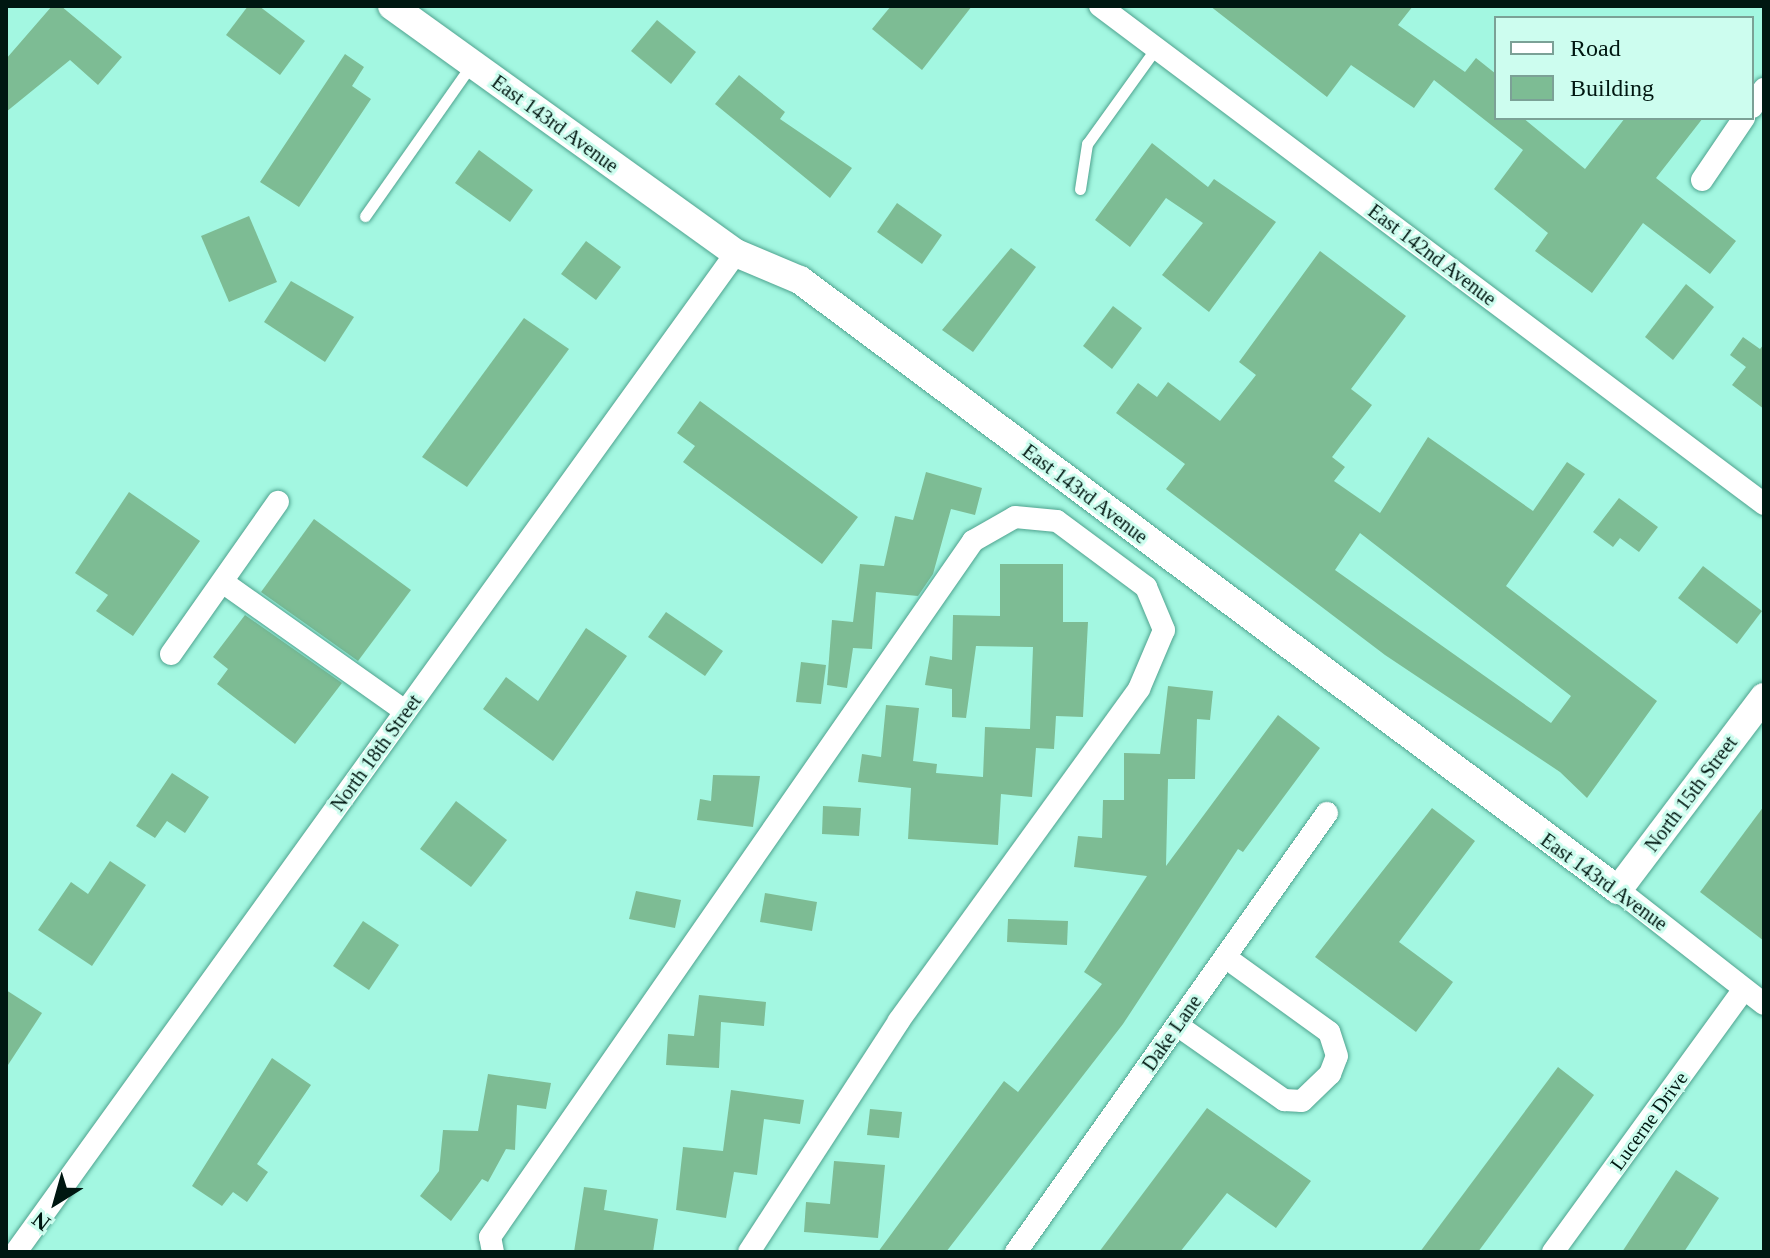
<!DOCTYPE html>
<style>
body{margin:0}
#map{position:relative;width:1770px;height:1258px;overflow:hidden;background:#a3f7e1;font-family:"Times New Roman",serif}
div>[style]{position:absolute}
.building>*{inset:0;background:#7dbc94}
.roads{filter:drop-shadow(0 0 2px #4fa38f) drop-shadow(0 0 2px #4fa38f)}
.service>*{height:11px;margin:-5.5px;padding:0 5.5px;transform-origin:5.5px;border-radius:5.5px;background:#fff}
.minor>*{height:22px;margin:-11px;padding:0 11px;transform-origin:11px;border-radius:11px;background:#fff}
.tertiary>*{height:28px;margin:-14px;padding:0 14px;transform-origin:14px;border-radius:14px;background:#fff}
span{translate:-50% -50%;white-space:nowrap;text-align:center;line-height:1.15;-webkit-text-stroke:6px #cdfdef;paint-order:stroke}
.street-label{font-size:20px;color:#001711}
.frame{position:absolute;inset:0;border:8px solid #001711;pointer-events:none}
.legend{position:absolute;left:1494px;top:16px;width:260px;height:104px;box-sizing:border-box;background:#cdfdef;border:2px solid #7ba196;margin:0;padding:10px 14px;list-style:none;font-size:24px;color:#001711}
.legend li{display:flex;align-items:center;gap:16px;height:40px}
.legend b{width:40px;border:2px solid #7ba196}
.north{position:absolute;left:16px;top:1162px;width:80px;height:80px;-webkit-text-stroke:6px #cdfdef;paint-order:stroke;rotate:217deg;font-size:22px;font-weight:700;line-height:32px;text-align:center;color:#001711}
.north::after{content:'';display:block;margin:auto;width:28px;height:36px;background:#001711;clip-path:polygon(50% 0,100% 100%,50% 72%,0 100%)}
</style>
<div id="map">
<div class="building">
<i style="clip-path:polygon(52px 6px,61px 6px,122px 57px,98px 85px,70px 60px,6px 112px,6px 59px)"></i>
<i style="clip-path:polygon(248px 6px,259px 6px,305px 41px,280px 75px,226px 35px)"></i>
<i style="clip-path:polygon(891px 6px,972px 6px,922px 70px,872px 29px)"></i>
<i style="clip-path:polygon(1210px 6px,1413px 6px,1398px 25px,1465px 72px,1476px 58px,1496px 74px,1496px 118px,1523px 118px,1585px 169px,1625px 118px,1703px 118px,1656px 178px,1736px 241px,1710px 274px,1643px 223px,1592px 293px,1535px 251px,1548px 233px,1494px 189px,1523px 150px,1434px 80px,1414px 108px,1351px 65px,1327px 97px)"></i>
<i style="clip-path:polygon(657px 20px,696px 52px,671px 84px,631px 51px)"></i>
<i style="clip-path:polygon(345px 54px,364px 67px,352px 86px,371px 99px,299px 207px,260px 182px)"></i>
<i style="clip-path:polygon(739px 75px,785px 112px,780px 119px,852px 168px,830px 198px,715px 104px)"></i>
<i style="clip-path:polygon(1152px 143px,1208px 187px,1214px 179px,1276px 222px,1209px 312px,1162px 275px,1203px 223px,1166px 198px,1130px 247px,1095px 220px)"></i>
<i style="clip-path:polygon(479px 150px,533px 190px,510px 222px,455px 183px)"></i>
<i style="clip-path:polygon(897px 203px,942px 235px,922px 264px,877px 232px)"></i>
<i style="clip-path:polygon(249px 216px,277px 282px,229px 302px,201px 236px)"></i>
<i style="clip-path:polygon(586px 241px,621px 267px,596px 300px,561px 274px)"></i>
<i style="clip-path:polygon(1011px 248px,1036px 267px,973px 352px,942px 330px)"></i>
<i style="clip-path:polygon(evenodd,1320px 251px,1406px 316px,1351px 389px,1372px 405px,1332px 457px,1345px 467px,1334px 481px,1380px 513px,1428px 437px,1533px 511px,1567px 462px,1585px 474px,1506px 586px,1657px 701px,1587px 798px,1560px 772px,1385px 655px,1166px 489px,1185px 464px,1116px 413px,1138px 383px,1157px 397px,1168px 382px,1220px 421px,1256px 375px,1239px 362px,1320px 251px,1360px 533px,1571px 696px,1551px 723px,1335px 570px,1360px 533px)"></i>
<i style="clip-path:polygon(291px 281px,354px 317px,325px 362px,264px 322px)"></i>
<i style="clip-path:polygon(1686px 284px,1714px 307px,1673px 360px,1645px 337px)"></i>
<i style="clip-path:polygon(1113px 306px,1142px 328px,1112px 369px,1083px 346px)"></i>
<i style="clip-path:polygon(524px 318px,569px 349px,467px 487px,422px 457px)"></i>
<i style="clip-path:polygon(1743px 337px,1760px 349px,1764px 344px,1764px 409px,1732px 385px,1746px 367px,1730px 355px)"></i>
<i style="clip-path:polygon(700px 401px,858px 517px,822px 564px,683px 462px,695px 446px,677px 433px)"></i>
<i style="clip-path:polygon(926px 472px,982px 488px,975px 515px,951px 509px,933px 574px,918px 596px,876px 592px,872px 649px,853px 648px,847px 688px,827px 685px,832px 620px,853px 622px,860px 564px,884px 566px,895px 516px,913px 520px)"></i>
<i style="clip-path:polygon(129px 492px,200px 541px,133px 636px,96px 611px,108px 595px,75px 573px)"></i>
<i style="clip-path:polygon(1619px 498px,1658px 527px,1639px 552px,1620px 538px,1613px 547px,1593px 532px)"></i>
<i style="clip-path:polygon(314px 519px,411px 590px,358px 661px,261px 592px)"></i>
<i style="clip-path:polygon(1000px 564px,1063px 564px,1063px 622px,1088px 622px,1083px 717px,1056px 716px,1054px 749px,1036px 748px,1032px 797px,1001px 794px,998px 845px,908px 839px,911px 788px,858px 782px,862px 754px,881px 757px,886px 705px,919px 708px,913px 761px,937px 764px,936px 773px,983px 777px,985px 727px,1030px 729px,1033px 647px,976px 646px,966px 718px,952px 717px,952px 689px,925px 685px,930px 656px,952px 660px,953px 615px,1000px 616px)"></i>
<i style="clip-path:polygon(1703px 566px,1762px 611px,1737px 644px,1678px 598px)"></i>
<i style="clip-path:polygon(666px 612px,723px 651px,705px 676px,648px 637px)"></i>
<i style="clip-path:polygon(245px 615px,342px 683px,295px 744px,217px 684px,228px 669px,213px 657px)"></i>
<i style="clip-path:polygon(586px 628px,627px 656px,553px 761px,483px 709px,506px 677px,538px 701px)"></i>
<i style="clip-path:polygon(801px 662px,826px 665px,821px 704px,796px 702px)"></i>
<i style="clip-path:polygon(1168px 686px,1213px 691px,1210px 720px,1197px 719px,1195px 779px,1168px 779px,1166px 866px,1278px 715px,1320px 748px,1243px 852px,1238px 849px,1123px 1024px,946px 1252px,878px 1252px,1004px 1081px,1018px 1092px,1102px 984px,1084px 972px,1147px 876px,1074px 867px,1078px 836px,1102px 838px,1103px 800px,1124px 800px,1124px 753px,1160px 754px)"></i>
<i style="clip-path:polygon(172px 773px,209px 797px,185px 833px,167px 821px,155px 838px,136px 826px)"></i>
<i style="clip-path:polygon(713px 775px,760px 776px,753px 827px,697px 820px,700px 799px,711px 801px)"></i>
<i style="clip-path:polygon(456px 801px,507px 840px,471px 887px,420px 849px)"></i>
<i style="clip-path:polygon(823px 806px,861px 808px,859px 836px,822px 834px)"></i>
<i style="clip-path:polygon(1764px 806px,1764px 941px,1700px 892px)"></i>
<i style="clip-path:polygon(1432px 808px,1475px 841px,1399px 942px,1453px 982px,1416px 1032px,1315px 957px)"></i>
<i style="clip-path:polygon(110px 861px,146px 885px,92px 966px,38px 930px,71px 882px,88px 894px)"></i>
<i style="clip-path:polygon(636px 891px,681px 900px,675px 928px,629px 919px)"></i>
<i style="clip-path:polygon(765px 893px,817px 902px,812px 931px,760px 922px)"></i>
<i style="clip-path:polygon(1008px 919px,1068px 921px,1067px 945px,1007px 942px)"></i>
<i style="clip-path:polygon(363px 921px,399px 945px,369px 990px,333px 966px)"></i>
<i style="clip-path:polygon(6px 990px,42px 1013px,6px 1068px)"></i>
<i style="clip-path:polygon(699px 995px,766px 1002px,764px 1026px,721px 1022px,719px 1068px,666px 1065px,668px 1034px,694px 1036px)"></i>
<i style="clip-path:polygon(272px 1058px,311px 1085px,257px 1164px,268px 1172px,247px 1202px,233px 1192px,222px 1206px,192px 1186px)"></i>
<i style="clip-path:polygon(1558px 1067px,1594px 1095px,1478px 1252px,1420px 1252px)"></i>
<i style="clip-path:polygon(488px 1074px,551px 1083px,546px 1109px,517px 1105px,515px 1150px,506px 1149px,488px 1182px,482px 1179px,451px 1221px,420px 1196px,439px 1171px,443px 1130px,478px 1131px)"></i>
<i style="clip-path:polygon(731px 1090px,804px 1100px,800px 1124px,764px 1119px,757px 1175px,734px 1172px,726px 1218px,676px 1210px,683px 1147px,723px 1151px)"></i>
<i style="clip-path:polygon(1207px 1108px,1311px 1181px,1276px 1228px,1227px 1193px,1180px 1252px,1099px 1252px)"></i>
<i style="clip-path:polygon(870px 1109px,902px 1112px,899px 1138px,867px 1135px)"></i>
<i style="clip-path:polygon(834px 1161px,885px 1165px,878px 1238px,804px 1232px,806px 1202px,830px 1204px)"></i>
<i style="clip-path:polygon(1676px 1170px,1719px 1198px,1684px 1252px,1622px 1252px)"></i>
<i style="clip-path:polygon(584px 1187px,607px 1190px,604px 1210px,658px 1219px,653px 1252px,574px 1252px)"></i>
</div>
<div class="roads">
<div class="service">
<i style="left:1080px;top:189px;width:46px;rotate:-81.2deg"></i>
<i style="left:1087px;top:144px;width:118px;rotate:-54.3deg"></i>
<i style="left:365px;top:216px;width:186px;rotate:-54.9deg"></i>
</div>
<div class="minor">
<i style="left:1100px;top:6px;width:830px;rotate:36.87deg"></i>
<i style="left:1752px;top:107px;width:22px;rotate:-56deg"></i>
<i style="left:1702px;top:180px;width:75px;rotate:-55.9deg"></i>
<i style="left:224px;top:583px;width:222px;rotate:35.3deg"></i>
<i style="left:171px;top:654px;width:186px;rotate:-54.9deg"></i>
<i style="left:1618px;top:890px;width:185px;rotate:38deg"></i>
<i style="left:1177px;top:1025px;width:131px;rotate:35deg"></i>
<i style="left:1284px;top:1100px;width:18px;rotate:3deg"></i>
<i style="left:1302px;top:1101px;width:39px;rotate:-44deg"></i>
<i style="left:1330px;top:1074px;width:19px;rotate:-69deg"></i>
<i style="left:1337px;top:1056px;width:25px;rotate:-108deg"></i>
<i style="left:1329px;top:1032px;width:128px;rotate:-144.2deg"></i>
<i style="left:16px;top:1252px;width:1231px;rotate:-54.22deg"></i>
<i style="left:493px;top:1252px;width:15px;rotate:-101deg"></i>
<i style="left:490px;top:1237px;width:847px;rotate:-55.24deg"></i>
<i style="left:973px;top:541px;width:48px;rotate:-29.7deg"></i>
<i style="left:1015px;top:517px;width:42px;rotate:5.4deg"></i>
<i style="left:1057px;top:521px;width:111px;rotate:36.6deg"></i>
<i style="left:1146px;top:587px;width:47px;rotate:67.3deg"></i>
<i style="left:1164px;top:630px;width:64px;rotate:113deg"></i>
<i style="left:1139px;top:689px;width:410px;rotate:125.9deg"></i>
<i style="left:899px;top:1021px;width:275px;rotate:123deg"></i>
<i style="left:1016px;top:1252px;width:538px;rotate:-54.69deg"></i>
<i style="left:1553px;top:1252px;width:325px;rotate:-54deg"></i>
</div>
<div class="tertiary">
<i style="left:392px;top:6px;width:423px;rotate:35.7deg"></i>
<i style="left:736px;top:253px;width:69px;rotate:22.9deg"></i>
<i style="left:800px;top:280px;width:1020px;rotate:36.71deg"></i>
<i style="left:1618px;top:890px;width:242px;rotate:-52.9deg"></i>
</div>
</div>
<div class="street-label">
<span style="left:555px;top:124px;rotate:36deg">East 143rd Avenue</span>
<span style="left:1432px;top:255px;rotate:37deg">East 142nd Avenue</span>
<span style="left:1085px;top:494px;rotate:37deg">East 143rd Avenue</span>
<span style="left:376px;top:753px;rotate:-54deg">North 18th Street</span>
<span style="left:1691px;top:794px;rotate:-53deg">North 15th Street</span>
<span style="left:1604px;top:882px;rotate:36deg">East 143rd Avenue</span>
<span style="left:1172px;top:1033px;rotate:-55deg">Dake Lane</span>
<span style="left:1649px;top:1121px;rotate:-54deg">Lucerne Drive</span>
</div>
<div class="frame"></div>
<ul class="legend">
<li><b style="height:10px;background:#fff"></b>Road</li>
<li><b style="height:22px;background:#7dbc94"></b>Building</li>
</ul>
<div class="north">N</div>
</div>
